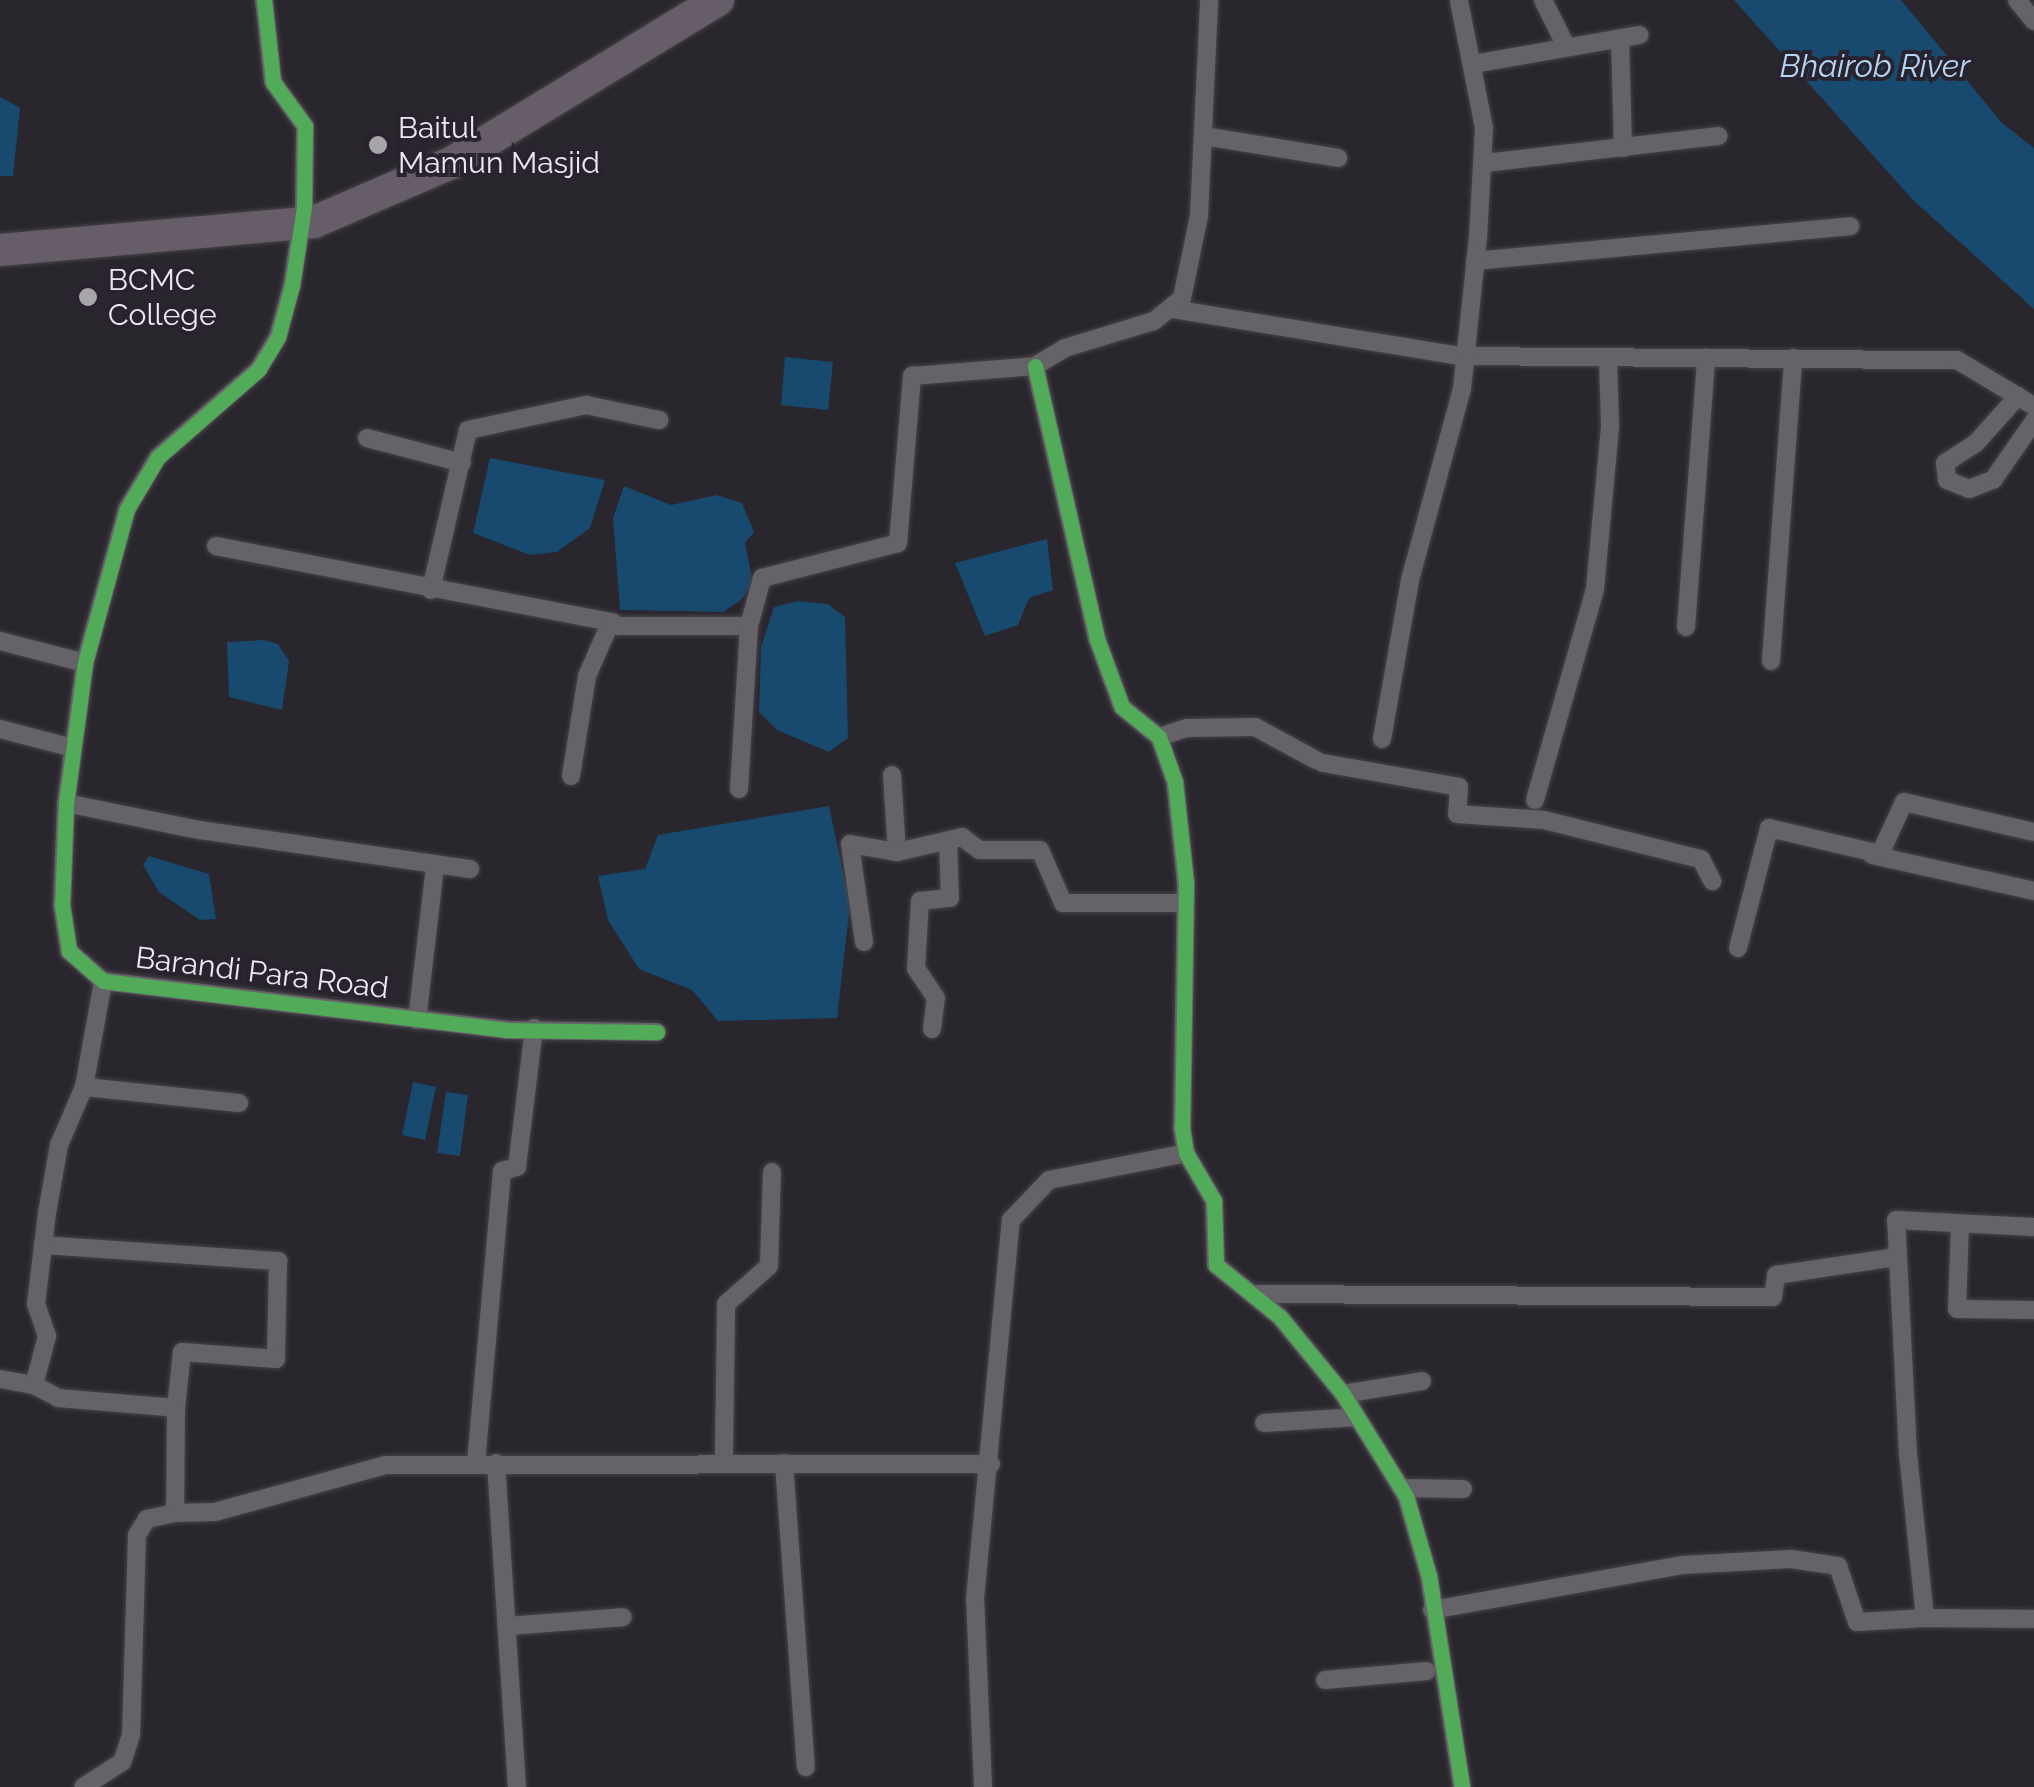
<!DOCTYPE html>
<style>
body{margin:0}
#map{position:relative;width:2034px;height:1787px;overflow:hidden;background:#29262d;font-family:Raleway,sans-serif}
div>[style]{position:absolute}
.water>*{inset:0;background:#18496e}
.roads{filter:drop-shadow(0 0 2px #464349) drop-shadow(0 0 2px #464349)}
.street>*{height:18px;margin:-9px;padding:0 9px;transform-origin:9px;border-radius:9px;background:#656368}
.highway>*{height:32px;margin:-16px;padding:0 16px;transform-origin:16px;border-radius:16px;background:#675d68}
.cycleway>*{height:15px;margin:-7.5px;padding:0 7.5px;transform-origin:7.5px;border-radius:7.5px;background:#51ab58}
.dots>*{width:28px;height:28px;translate:-50% -50%;box-sizing:border-box;border:5px solid #292330;border-radius:50%}
span{translate:-50% -50%;white-space:nowrap;text-align:center;line-height:1.15;-webkit-text-stroke:8px #292330;paint-order:stroke}
.poi-label{font-size:30px;color:#ece8f1}
.left{translate:0 -50%;text-align:left}
.street-label{font-size:30px;color:#ece8f1}
.water-label{font-size:32px;color:#b4d6f4;font-style:italic}
</style>
<div id="map">
<div class="water">
<i style="clip-path:polygon(1734px 0,1901px 0,2002px 123px,2034px 148px,2034px 309px,1913px 200px)"></i>
<i style="clip-path:polygon(0 97px,20px 108px,13px 176px,0 176px)"></i>
<i style="clip-path:polygon(785px 357px,833px 362px,828px 410px,781px 405px)"></i>
<i style="clip-path:polygon(490px 458px,605px 480px,590px 528px,557px 552px,530px 555px,473px 533px)"></i>
<i style="clip-path:polygon(624px 486px,671px 505px,717px 495px,742px 503px,754px 532px,745px 543px,753px 583px,741px 600px,723px 612px,620px 610px,613px 518px)"></i>
<i style="clip-path:polygon(1047px 539px,1053px 590px,1029px 598px,1018px 625px,985px 636px,955px 563px)"></i>
<i style="clip-path:polygon(798px 601px,828px 604px,845px 617px,848px 738px,829px 752px,777px 730px,759px 712px,761px 647px,774px 607px)"></i>
<i style="clip-path:polygon(264px 640px,278px 644px,289px 661px,282px 710px,229px 697px,227px 642px)"></i>
<i style="clip-path:polygon(829px 806px,850px 905px,837px 1018px,718px 1021px,692px 990px,639px 969px,608px 920px,598px 876px,645px 869px,658px 835px)"></i>
<i style="clip-path:polygon(149px 856px,209px 874px,216px 919px,200px 920px,159px 892px,143px 865px)"></i>
<i style="clip-path:polygon(413px 1082px,436px 1087px,425px 1140px,402px 1135px)"></i>
<i style="clip-path:polygon(446px 1092px,468px 1095px,460px 1156px,437px 1153px)"></i>
</div>
<div class="roads">
<div class="street">
<i style="left:264px;top:0;width:82px;rotate:83.7deg"></i>
<i style="left:273px;top:82px;width:54px;rotate:54deg"></i>
<i style="left:305px;top:126px;width:81px;rotate:90.7deg"></i>
<i style="left:304px;top:207px;width:79px;rotate:98.7deg"></i>
<i style="left:292px;top:285px;width:54px;rotate:105.1deg"></i>
<i style="left:278px;top:337px;width:37px;rotate:121deg"></i>
<i style="left:259px;top:369px;width:134px;rotate:138.9deg"></i>
<i style="left:158px;top:457px;width:61px;rotate:120.8deg"></i>
<i style="left:127px;top:509px;width:160px;rotate:105.3deg"></i>
<i style="left:85px;top:663px;width:141px;rotate:97.7deg"></i>
<i style="left:66px;top:803px;width:102px;rotate:92.2deg"></i>
<i style="left:62px;top:905px;width:47px;rotate:81.3deg"></i>
<i style="left:69px;top:951px;width:45px;rotate:41.4deg"></i>
<i style="left:103px;top:981px;width:406px;rotate:6.9deg"></i>
<i style="left:506px;top:1030px;width:151px;rotate:0.8deg"></i>
<i style="left:1543px;top:0;width:51px;rotate:63.4deg"></i>
<i style="left:2017px;top:0;width:27px;rotate:51deg"></i>
<i style="left:1620px;top:38px;width:110px;rotate:88.4deg"></i>
<i style="left:1473px;top:64px;width:169px;rotate:-9.9deg"></i>
<i style="left:1204px;top:136px;width:136px;rotate:9.3deg"></i>
<i style="left:1485px;top:163px;width:235px;rotate:-6.6deg"></i>
<i style="left:1475px;top:261px;width:377px;rotate:-5.3deg"></i>
<i style="left:1173px;top:309px;width:292px;rotate:9.3deg"></i>
<i style="left:1461px;top:356px;width:496px;rotate:0.5deg"></i>
<i style="left:1957px;top:360px;width:90px;rotate:30.9deg"></i>
<i style="left:1035px;top:366px;width:280px;rotate:77.2deg"></i>
<i style="left:1097px;top:639px;width:72px;rotate:69.8deg"></i>
<i style="left:1122px;top:707px;width:48px;rotate:39deg"></i>
<i style="left:1159px;top:737px;width:48px;rotate:70.4deg"></i>
<i style="left:1175px;top:782px;width:102px;rotate:83.8deg"></i>
<i style="left:1186px;top:883px;width:245px;rotate:90.9deg"></i>
<i style="left:1182px;top:1128px;width:25px;rotate:81deg"></i>
<i style="left:1186px;top:1153px;width:56px;rotate:59.7deg"></i>
<i style="left:1214px;top:1201px;width:64px;rotate:88.2deg"></i>
<i style="left:1216px;top:1265px;width:82px;rotate:39.1deg"></i>
<i style="left:1280px;top:1317px;width:99px;rotate:50.7deg"></i>
<i style="left:1343px;top:1394px;width:120px;rotate:58.3deg"></i>
<i style="left:1406px;top:1496px;width:83px;rotate:74deg"></i>
<i style="left:1429px;top:1576px;width:214px;rotate:81.1deg"></i>
<i style="left:2018px;top:396px;width:63px;rotate:131.8deg"></i>
<i style="left:1976px;top:443px;width:37px;rotate:147deg"></i>
<i style="left:1945px;top:463px;width:17px;rotate:83deg"></i>
<i style="left:1947px;top:480px;width:24px;rotate:22deg"></i>
<i style="left:1969px;top:489px;width:26px;rotate:-21deg"></i>
<i style="left:1993px;top:480px;width:72px;rotate:-55.2deg"></i>
<i style="left:367px;top:438px;width:98px;rotate:14.7deg"></i>
<i style="left:216px;top:546px;width:405px;rotate:10.9deg"></i>
<i style="left:431px;top:590px;width:164px;rotate:-77deg"></i>
<i style="left:468px;top:430px;width:121px;rotate:-12deg"></i>
<i style="left:586px;top:405px;width:75px;rotate:11.6deg"></i>
<i style="left:1686px;top:627px;width:270px;rotate:-85.7deg"></i>
<i style="left:0;top:641px;width:88px;rotate:14.5deg"></i>
<i style="left:1771px;top:661px;width:304px;rotate:-85.8deg"></i>
<i style="left:0;top:729px;width:75px;rotate:14.6deg"></i>
<i style="left:1159px;top:737px;width:29px;rotate:-18deg"></i>
<i style="left:1187px;top:728px;width:68px;rotate:-0.8deg"></i>
<i style="left:1255px;top:727px;width:69px;rotate:28.4deg"></i>
<i style="left:1382px;top:739px;width:161px;rotate:-80deg"></i>
<i style="left:1410px;top:580px;width:198px;rotate:-74.8deg"></i>
<i style="left:1462px;top:389px;width:152px;rotate:-84deg"></i>
<i style="left:1478px;top:238px;width:110px;rotate:-86.9deg"></i>
<i style="left:1484px;top:128px;width:130px;rotate:-101.1deg"></i>
<i style="left:1323px;top:763px;width:138px;rotate:10deg"></i>
<i style="left:1459px;top:787px;width:27px;rotate:94deg"></i>
<i style="left:1457px;top:814px;width:87px;rotate:3.9deg"></i>
<i style="left:1544px;top:820px;width:162px;rotate:14deg"></i>
<i style="left:1701px;top:859px;width:25px;rotate:63deg"></i>
<i style="left:892px;top:775px;width:77px;rotate:86.3deg"></i>
<i style="left:897px;top:852px;width:67px;rotate:-13deg"></i>
<i style="left:962px;top:837px;width:21px;rotate:37deg"></i>
<i style="left:979px;top:850px;width:61px"></i>
<i style="left:1040px;top:850px;width:58px;rotate:66.5deg"></i>
<i style="left:1063px;top:903px;width:122px"></i>
<i style="left:571px;top:776px;width:101px;rotate:-80.9deg"></i>
<i style="left:587px;top:676px;width:55px;rotate:-66.3deg"></i>
<i style="left:609px;top:626px;width:140px"></i>
<i style="left:739px;top:789px;width:163px;rotate:-86.5deg"></i>
<i style="left:749px;top:626px;width:50px;rotate:-74.8deg"></i>
<i style="left:762px;top:578px;width:140px;rotate:-14.4deg"></i>
<i style="left:898px;top:543px;width:168px;rotate:-85.2deg"></i>
<i style="left:912px;top:376px;width:123px;rotate:-4.6deg"></i>
<i style="left:1035px;top:366px;width:35px;rotate:-31deg"></i>
<i style="left:1065px;top:348px;width:93px;rotate:-16.9deg"></i>
<i style="left:1154px;top:321px;width:36px;rotate:-39deg"></i>
<i style="left:1182px;top:298px;width:84px;rotate:-78.3deg"></i>
<i style="left:1199px;top:216px;width:216px;rotate:-87.3deg"></i>
<i style="left:1535px;top:800px;width:219px;rotate:-74.1deg"></i>
<i style="left:1595px;top:589px;width:164px;rotate:-84.7deg"></i>
<i style="left:1610px;top:426px;width:67px;rotate:-91.7deg"></i>
<i style="left:66px;top:803px;width:136px;rotate:11.5deg"></i>
<i style="left:199px;top:830px;width:274px;rotate:8.2deg"></i>
<i style="left:1872px;top:855px;width:166px;rotate:12.5deg"></i>
<i style="left:864px;top:942px;width:99px;rotate:-98.1deg"></i>
<i style="left:850px;top:844px;width:48px;rotate:9.7deg"></i>
<i style="left:1738px;top:948px;width:124px;rotate:-75.5deg"></i>
<i style="left:1769px;top:828px;width:114px;rotate:13.2deg"></i>
<i style="left:1880px;top:854px;width:57px;rotate:-65.2deg"></i>
<i style="left:1904px;top:802px;width:133px;rotate:13deg"></i>
<i style="left:417px;top:1020px;width:154px;rotate:-83.3deg"></i>
<i style="left:932px;top:1029px;width:31px;rotate:-83deg"></i>
<i style="left:936px;top:998px;width:36px;rotate:-124deg"></i>
<i style="left:916px;top:968px;width:67px;rotate:-86.6deg"></i>
<i style="left:920px;top:901px;width:30px;rotate:-6deg"></i>
<i style="left:950px;top:898px;width:57px;rotate:-92deg"></i>
<i style="left:84px;top:1087px;width:156px;rotate:5.9deg"></i>
<i style="left:1960px;top:1224px;width:85px;rotate:92deg"></i>
<i style="left:1957px;top:1309px;width:77px;rotate:0.7deg"></i>
<i style="left:43px;top:1245px;width:236px;rotate:3.9deg"></i>
<i style="left:278px;top:1261px;width:98px;rotate:91.2deg"></i>
<i style="left:276px;top:1359px;width:94px;rotate:-175.7deg"></i>
<i style="left:182px;top:1352px;width:56px;rotate:96.1deg"></i>
<i style="left:1256px;top:1294px;width:517px;rotate:0.33deg"></i>
<i style="left:1773px;top:1297px;width:22px;rotate:-82deg"></i>
<i style="left:1776px;top:1275px;width:121px;rotate:-8.5deg"></i>
<i style="left:0;top:1379px;width:35px;rotate:10deg"></i>
<i style="left:34px;top:1385px;width:51px;rotate:-75.1deg"></i>
<i style="left:47px;top:1336px;width:34px;rotate:-109deg"></i>
<i style="left:36px;top:1304px;width:92px;rotate:-83.1deg"></i>
<i style="left:47px;top:1213px;width:69px;rotate:-80deg"></i>
<i style="left:59px;top:1145px;width:63px;rotate:-66.7deg"></i>
<i style="left:84px;top:1087px;width:108px;rotate:-79.8deg"></i>
<i style="left:34px;top:1385px;width:27px;rotate:28deg"></i>
<i style="left:58px;top:1398px;width:118px;rotate:4.8deg"></i>
<i style="left:176px;top:1408px;width:105px;rotate:90.5deg"></i>
<i style="left:175px;top:1513px;width:29px;rotate:168deg"></i>
<i style="left:147px;top:1519px;width:19px;rotate:122deg"></i>
<i style="left:137px;top:1535px;width:200px;rotate:91.7deg"></i>
<i style="left:131px;top:1735px;width:28px;rotate:108deg"></i>
<i style="left:122px;top:1762px;width:46px;rotate:147.3deg"></i>
<i style="left:1343px;top:1394px;width:80px;rotate:-9.3deg"></i>
<i style="left:1264px;top:1423px;width:93px;rotate:-3.7deg"></i>
<i style="left:724px;top:1453px;width:149px;rotate:-89.2deg"></i>
<i style="left:726px;top:1304px;width:57px;rotate:-41.5deg"></i>
<i style="left:769px;top:1266px;width:94px;rotate:-88.2deg"></i>
<i style="left:476px;top:1463px;width:293px;rotate:-84.9deg"></i>
<i style="left:502px;top:1171px;width:16px;rotate:-15deg"></i>
<i style="left:517px;top:1167px;width:140px;rotate:-83deg"></i>
<i style="left:496px;top:1463px;width:325px;rotate:86.3deg"></i>
<i style="left:784px;top:1463px;width:305px;rotate:85.9deg"></i>
<i style="left:1401px;top:1488px;width:62px;rotate:0.9deg"></i>
<i style="left:175px;top:1513px;width:40px;rotate:-1.4deg"></i>
<i style="left:215px;top:1512px;width:177px;rotate:-15.4deg"></i>
<i style="left:386px;top:1465px;width:605px;rotate:-0.09deg"></i>
<i style="left:1432px;top:1610px;width:255px;rotate:-10.2deg"></i>
<i style="left:1683px;top:1565px;width:108px;rotate:-3.2deg"></i>
<i style="left:1791px;top:1559px;width:48px;rotate:8.5deg"></i>
<i style="left:1838px;top:1566px;width:59px;rotate:71.3deg"></i>
<i style="left:1857px;top:1622px;width:68px;rotate:-3.4deg"></i>
<i style="left:1925px;top:1618px;width:165px;rotate:-95.9deg"></i>
<i style="left:1908px;top:1454px;width:234px;rotate:-92.9deg"></i>
<i style="left:1896px;top:1220px;width:138px;rotate:2.9deg"></i>
<i style="left:1925px;top:1618px;width:109px;rotate:0.5deg"></i>
<i style="left:507px;top:1626px;width:116px;rotate:-4.4deg"></i>
<i style="left:1325px;top:1680px;width:102px;rotate:-5deg"></i>
<i style="left:983px;top:1787px;width:188px;rotate:-92.4deg"></i>
<i style="left:975px;top:1599px;width:381px;rotate:-84.6deg"></i>
<i style="left:1011px;top:1220px;width:55px;rotate:-46.5deg"></i>
<i style="left:1049px;top:1180px;width:140px;rotate:-11.1deg"></i>
</div>
<div class="highway">
<i style="left:0;top:250px;width:315px;rotate:-5.1deg"></i>
<i style="left:314px;top:222px;width:149px;rotate:-23.3deg"></i>
<i style="left:451px;top:163px;width:313px;rotate:-31.4deg"></i>
</div>
</div>
<div class="cycleway">
<i style="left:264px;top:0;width:82px;rotate:83.7deg"></i>
<i style="left:273px;top:82px;width:54px;rotate:54deg"></i>
<i style="left:305px;top:126px;width:81px;rotate:90.7deg"></i>
<i style="left:304px;top:207px;width:79px;rotate:98.7deg"></i>
<i style="left:292px;top:285px;width:54px;rotate:105.1deg"></i>
<i style="left:278px;top:337px;width:37px;rotate:121deg"></i>
<i style="left:259px;top:369px;width:134px;rotate:138.9deg"></i>
<i style="left:158px;top:457px;width:61px;rotate:120.8deg"></i>
<i style="left:127px;top:509px;width:160px;rotate:105.3deg"></i>
<i style="left:85px;top:663px;width:141px;rotate:97.7deg"></i>
<i style="left:66px;top:803px;width:102px;rotate:92.2deg"></i>
<i style="left:62px;top:905px;width:47px;rotate:81.3deg"></i>
<i style="left:69px;top:951px;width:45px;rotate:41.4deg"></i>
<i style="left:103px;top:981px;width:406px;rotate:6.9deg"></i>
<i style="left:506px;top:1030px;width:151px;rotate:0.8deg"></i>
<i style="left:1035px;top:366px;width:280px;rotate:77.2deg"></i>
<i style="left:1097px;top:639px;width:72px;rotate:69.8deg"></i>
<i style="left:1122px;top:707px;width:48px;rotate:39deg"></i>
<i style="left:1159px;top:737px;width:48px;rotate:70.4deg"></i>
<i style="left:1175px;top:782px;width:102px;rotate:83.8deg"></i>
<i style="left:1186px;top:883px;width:245px;rotate:90.9deg"></i>
<i style="left:1182px;top:1128px;width:25px;rotate:81deg"></i>
<i style="left:1186px;top:1153px;width:56px;rotate:59.7deg"></i>
<i style="left:1214px;top:1201px;width:64px;rotate:88.2deg"></i>
<i style="left:1216px;top:1265px;width:82px;rotate:39.1deg"></i>
<i style="left:1280px;top:1317px;width:99px;rotate:50.7deg"></i>
<i style="left:1343px;top:1394px;width:120px;rotate:58.3deg"></i>
<i style="left:1406px;top:1496px;width:83px;rotate:74deg"></i>
<i style="left:1429px;top:1576px;width:214px;rotate:81.1deg"></i>
</div>
<div class="dots">
<i style="left:378px;top:145px;background:#a8a4ac"></i>
<i style="left:88px;top:297px;background:#a8a4ac"></i>
</div>
<div class="poi-label">
<span class="left" style="left:398px;top:145px">Baitul<br>Mamun Masjid</span>
<span class="left" style="left:108px;top:297px">BCMC<br>College</span>
</div>
<div class="street-label">
<span style="left:262px;top:973px;rotate:7deg">Barandi Para Road</span>
</div>
<div class="water-label">
<span style="left:1875px;top:66px">Bhairob River</span>
</div>
</div>
